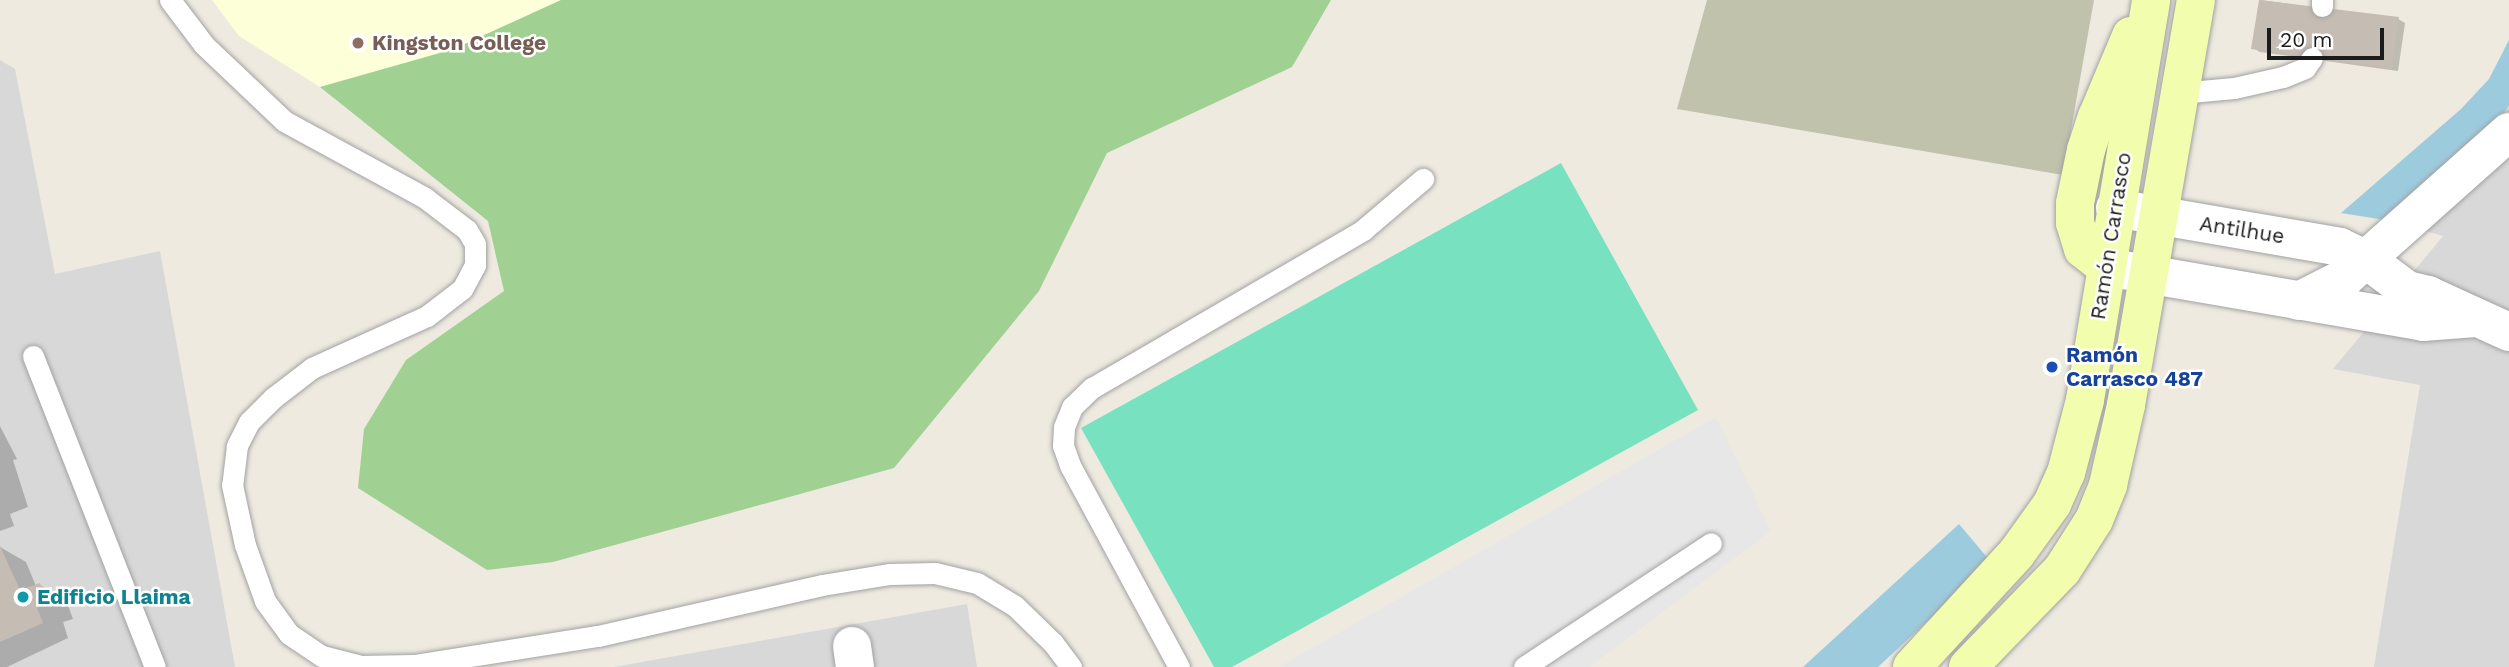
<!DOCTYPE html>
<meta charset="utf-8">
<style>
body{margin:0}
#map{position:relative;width:2509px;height:667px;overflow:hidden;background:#eeeae0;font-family:"Work Sans",sans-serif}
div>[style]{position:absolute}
.residential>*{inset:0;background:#d9d8d8}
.education>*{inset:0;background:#fcffd7}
.construction>*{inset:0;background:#c1c2ab}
.forest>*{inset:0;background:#a0d092}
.pitch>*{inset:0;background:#78e2c0}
.parking>*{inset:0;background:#e7e7e7}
.water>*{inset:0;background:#9dcbde}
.shadow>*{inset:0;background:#0003}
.building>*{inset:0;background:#c5bcb3}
.roads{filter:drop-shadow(0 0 2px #a2a2a2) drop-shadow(0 0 2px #a2a2a2)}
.lane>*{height:21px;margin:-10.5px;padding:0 10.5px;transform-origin:10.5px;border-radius:10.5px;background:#fff}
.street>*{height:38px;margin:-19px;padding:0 19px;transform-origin:19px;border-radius:19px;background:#fff}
.secondary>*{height:38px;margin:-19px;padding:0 19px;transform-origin:19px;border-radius:19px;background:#f3fdae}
.dots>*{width:19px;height:19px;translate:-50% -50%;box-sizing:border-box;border:4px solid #fff;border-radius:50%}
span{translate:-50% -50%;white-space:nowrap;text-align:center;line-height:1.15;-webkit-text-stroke:5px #fff;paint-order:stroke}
.education-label{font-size:21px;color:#785e54;font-weight:700}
.left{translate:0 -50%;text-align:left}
.street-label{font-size:21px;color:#1b1b1b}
.transit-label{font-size:21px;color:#164399;font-weight:700}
.culture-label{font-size:21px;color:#0d838f;font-weight:700}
.scale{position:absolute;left:2267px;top:28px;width:117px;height:32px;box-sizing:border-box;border:4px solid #1b1b1b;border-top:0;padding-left:9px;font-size:21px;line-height:24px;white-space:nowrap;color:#1b1b1b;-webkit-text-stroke:5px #fff;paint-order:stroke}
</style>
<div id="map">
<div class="residential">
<i style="clip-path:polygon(0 60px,15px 69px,55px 274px,160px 251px,235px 667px,0 667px)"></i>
<i style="clip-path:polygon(2509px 105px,2509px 667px,2374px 667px,2420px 385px,2333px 369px,2443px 236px,2391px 221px,2494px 129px)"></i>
<i style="clip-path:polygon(967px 604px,977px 667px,614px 667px)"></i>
</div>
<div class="education">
<i style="clip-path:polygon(212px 0,561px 0,454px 49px,320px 87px,239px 36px)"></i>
</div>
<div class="construction">
<i style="clip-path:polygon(1707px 0,2094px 0,2063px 175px,1677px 109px)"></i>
</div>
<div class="forest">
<i style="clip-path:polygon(561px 0,1331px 0,1292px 67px,1107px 153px,1039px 291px,894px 468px,553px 562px,487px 570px,358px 488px,364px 429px,406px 360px,504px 291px,488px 221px,320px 87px,454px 49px)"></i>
</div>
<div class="pitch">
<i style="clip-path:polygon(1561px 163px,1698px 410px,1232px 667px,1214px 667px,1081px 428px)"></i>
</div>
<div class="parking">
<i style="clip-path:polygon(1716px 417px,1771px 531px,1589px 667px,1279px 667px)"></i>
</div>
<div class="water">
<i style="clip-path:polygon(2509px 40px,2509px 105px,2494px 129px,2391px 221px,2341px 213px,2461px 109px,2489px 79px)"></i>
<i style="clip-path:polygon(1959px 524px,1991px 562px,1878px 667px,1803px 667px)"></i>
</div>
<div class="shadow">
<i style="clip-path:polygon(2261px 0,2398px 19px,2405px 23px,2398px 71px,2260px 52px,2253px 48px)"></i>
<i style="clip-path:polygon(0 426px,17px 459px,13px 460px,28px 507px,10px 514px,14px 526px,0 531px)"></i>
<i style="clip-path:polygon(0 547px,26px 562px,36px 586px,40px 585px,66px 600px,73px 619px,63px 622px,68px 638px,7px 667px,0 667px)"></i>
</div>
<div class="building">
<i style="clip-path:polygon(2259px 0,2399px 17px,2392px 69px,2251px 49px)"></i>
<i style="clip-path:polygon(0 546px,20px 590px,40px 583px,48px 604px,37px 608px,43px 623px,0 642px)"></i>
</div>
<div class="roads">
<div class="lane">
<i style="left:170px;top:0;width:56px;rotate:52.9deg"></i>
<i style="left:204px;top:45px;width:110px;rotate:43.5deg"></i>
<i style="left:284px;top:121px;width:161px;rotate:28.6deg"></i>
<i style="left:425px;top:198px;width:53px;rotate:37.3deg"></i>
<i style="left:467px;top:230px;width:16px;rotate:60deg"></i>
<i style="left:475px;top:244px;width:21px;rotate:90deg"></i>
<i style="left:475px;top:265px;width:27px;rotate:118deg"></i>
<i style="left:462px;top:289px;width:44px;rotate:142.4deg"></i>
<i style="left:427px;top:316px;width:126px;rotate:155.7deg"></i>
<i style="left:312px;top:368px;width:49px;rotate:142.4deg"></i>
<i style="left:273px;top:398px;width:34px;rotate:135deg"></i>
<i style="left:249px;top:422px;width:27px;rotate:117deg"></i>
<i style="left:237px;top:446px;width:39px;rotate:97deg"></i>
<i style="left:232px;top:485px;width:61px;rotate:77.8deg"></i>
<i style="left:245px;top:545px;width:59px;rotate:70.3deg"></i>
<i style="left:265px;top:601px;width:41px;rotate:54deg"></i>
<i style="left:289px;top:634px;width:40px;rotate:34deg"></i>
<i style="left:322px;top:656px;width:40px;rotate:14.4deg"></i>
<i style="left:361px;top:666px;width:53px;rotate:-1.1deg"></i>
<i style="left:414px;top:665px;width:186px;rotate:-9deg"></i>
<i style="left:598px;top:636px;width:230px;rotate:-12.8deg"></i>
<i style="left:822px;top:585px;width:69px;rotate:-9.2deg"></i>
<i style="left:890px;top:574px;width:45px;rotate:-1.3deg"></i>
<i style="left:935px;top:573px;width:43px;rotate:13.4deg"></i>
<i style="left:977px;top:583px;width:44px;rotate:31.2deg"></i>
<i style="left:1015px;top:606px;width:53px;rotate:44.2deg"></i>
<i style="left:1053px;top:643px;width:30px;rotate:53deg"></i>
<i style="left:2322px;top:0;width:6px;rotate:90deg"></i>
<i style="left:2179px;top:93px;width:55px;rotate:-5.2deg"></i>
<i style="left:2234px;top:88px;width:50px;rotate:-12.7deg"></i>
<i style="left:2283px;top:77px;width:24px;rotate:-22deg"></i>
<i style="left:2305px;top:68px;width:12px;rotate:-55deg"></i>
<i style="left:33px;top:356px;width:334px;rotate:68.6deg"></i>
<i style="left:1179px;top:667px;width:230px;rotate:-118.4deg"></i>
<i style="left:1070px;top:465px;width:20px;rotate:-110deg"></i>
<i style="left:1063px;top:446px;width:19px;rotate:-87deg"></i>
<i style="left:1064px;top:427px;width:22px;rotate:-68deg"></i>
<i style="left:1072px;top:407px;width:28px;rotate:-44deg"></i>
<i style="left:1092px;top:388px;width:314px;rotate:-30.2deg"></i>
<i style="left:1363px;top:230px;width:79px;rotate:-40.4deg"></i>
<i style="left:1524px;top:667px;width:224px;rotate:-33.5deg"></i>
</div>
<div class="street">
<i style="left:2115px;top:208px;width:228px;rotate:9.8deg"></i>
<i style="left:2340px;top:247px;width:30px;rotate:26deg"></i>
<i style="left:2367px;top:260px;width:50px;rotate:36.9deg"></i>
<i style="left:2407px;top:290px;width:22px;rotate:13deg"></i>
<i style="left:2428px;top:295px;width:89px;rotate:24.6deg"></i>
<i style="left:2106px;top:267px;width:322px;rotate:9.8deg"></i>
<i style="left:2423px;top:322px;width:52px;rotate:-4.4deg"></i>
<i style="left:2299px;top:301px;width:53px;rotate:-27.1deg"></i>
<i style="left:2346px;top:277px;width:218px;rotate:-41.7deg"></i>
<i style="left:852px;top:646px;width:21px;rotate:82deg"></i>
</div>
<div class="secondary">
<i style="left:2106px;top:267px;width:29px;rotate:-142deg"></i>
<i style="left:2083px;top:249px;width:27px;rotate:-107deg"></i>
<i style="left:2075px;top:223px;width:20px;rotate:-90deg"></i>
<i style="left:2075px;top:203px;width:54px;rotate:-78.3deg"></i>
<i style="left:2086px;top:150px;width:35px;rotate:-72deg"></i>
<i style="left:2097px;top:117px;width:88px;rotate:-67.2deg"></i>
<i style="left:1912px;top:667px;width:154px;rotate:-47.4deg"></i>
<i style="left:2016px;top:554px;width:62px;rotate:-54.2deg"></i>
<i style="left:2052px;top:504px;width:34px;rotate:-66deg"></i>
<i style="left:2066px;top:473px;width:75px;rotate:-75.4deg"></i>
<i style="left:2085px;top:400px;width:405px;rotate:-80.6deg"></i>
<i style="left:1968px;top:667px;width:135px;rotate:-45.9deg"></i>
<i style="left:2062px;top:570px;width:59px;rotate:-57.4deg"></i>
<i style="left:2094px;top:520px;width:38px;rotate:-68deg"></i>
<i style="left:2108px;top:485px;width:82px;rotate:-77.3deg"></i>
<i style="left:2126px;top:405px;width:411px;rotate:-80.2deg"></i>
</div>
</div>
<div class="dots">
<i style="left:358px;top:43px;background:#8d6e63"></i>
<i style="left:2052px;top:367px;background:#1a4fb4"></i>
<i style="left:23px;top:597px;background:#0f9aa8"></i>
</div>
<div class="education-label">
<span class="left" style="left:372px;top:43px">Kingston College</span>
</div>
<div class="street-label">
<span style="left:2242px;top:230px;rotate:9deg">Antilhue</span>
<span style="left:2111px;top:236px;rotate:-81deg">Ramón Carrasco</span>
</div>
<div class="transit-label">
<span class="left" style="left:2066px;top:367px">Ramón<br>Carrasco 487</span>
</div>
<div class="culture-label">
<span class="left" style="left:37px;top:597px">Edificio Llaima</span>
</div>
<div class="scale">20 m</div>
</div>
